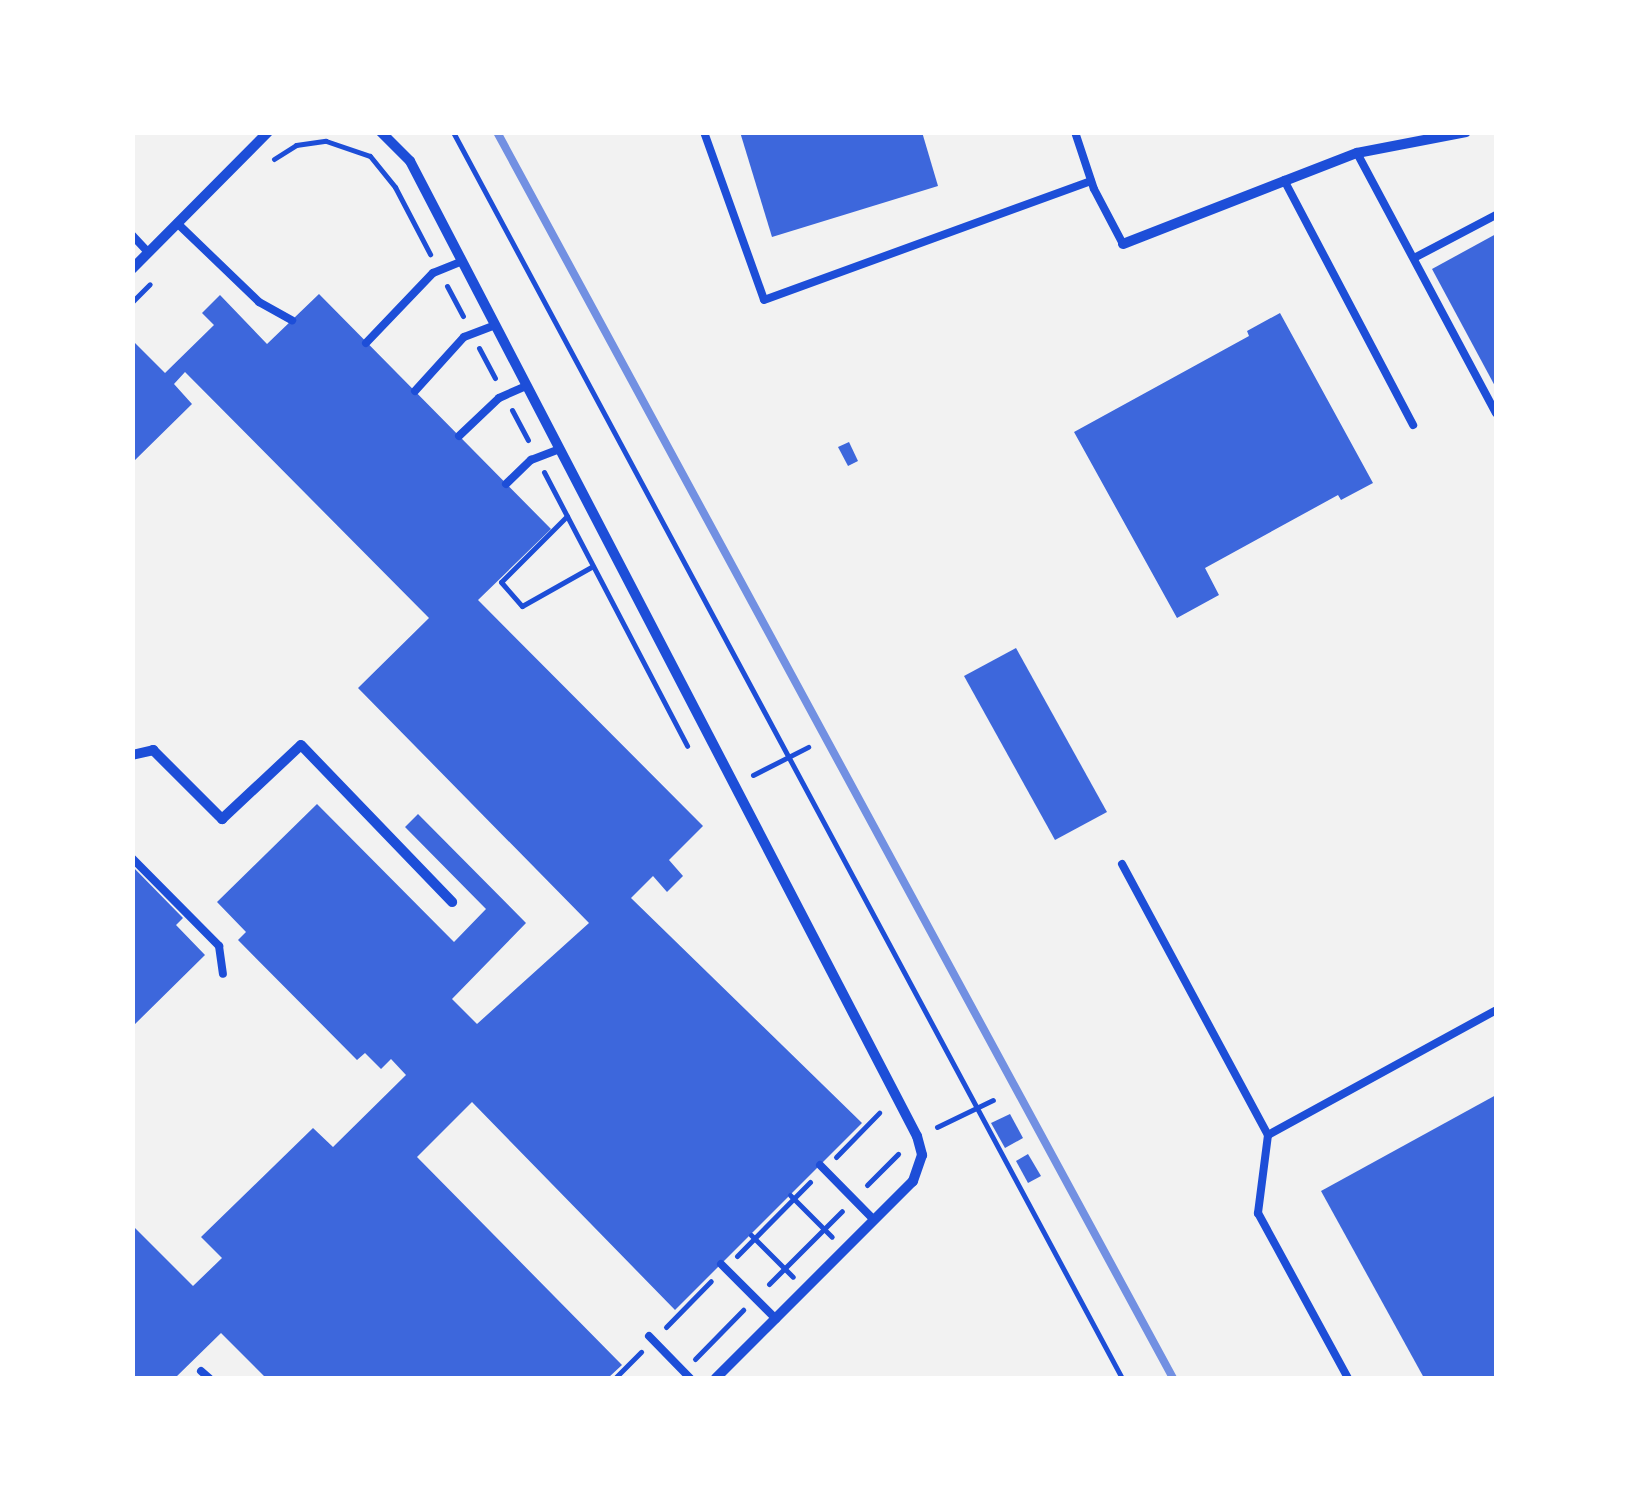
<!DOCTYPE html>
<style>
body{margin:0}
#map{position:relative;width:1629px;height:1511px;overflow:hidden;background:#f2f2f2;font-family:Karla,sans-serif}
div>[style]{position:absolute}
.building>*{inset:0;background:#3d67dc}
.path>*{height:5px;margin:-2.5px;padding:0 2.5px;transform-origin:2.5px;border-radius:2.5px;background:#1d4ed8}
.service>*{height:8px;margin:-4px;padding:0 4px;transform-origin:4px;border-radius:4px;background:#1d4ed8}
.minor>*{height:10px;margin:-5px;padding:0 5px;transform-origin:5px;border-radius:5px;background:#1d4ed8}
.rail>*{height:8px;margin:-4px;padding:0 4px;transform-origin:4px;border-radius:4px;background:#7290e2}
span{translate:-50% -50%;white-space:nowrap;text-align:center;line-height:1.15;-webkit-text-stroke:9px #fff;paint-order:stroke}
.frame{position:absolute;inset:0;border:135px solid #fff;pointer-events:none}
</style>
<div id="map">
<div class="building">
<i style="clip-path:polygon(740px 132px,922px 132px,938px 186px,772px 237px)"></i>
<i style="clip-path:polygon(1496px 234px,1496px 388px,1432px 269px)"></i>
<i style="clip-path:polygon(319px 294px,551px 529px,478px 600px,703px 826px,669px 860px,683px 876px,667px 892px,653px 876px,631px 898px,862px 1123px,675px 1310px,472px 1102px,417px 1157px,622px 1365px,608px 1378px,266px 1378px,221px 1333px,175px 1378px,132px 1378px,132px 1225px,193px 1286px,222px 1258px,201px 1237px,313px 1128px,333px 1147px,406px 1075px,391px 1059px,381px 1069px,365px 1053px,357px 1060px,238px 940px,246px 932px,217px 902px,317px 804px,454px 942px,486px 909px,405px 827px,418px 814px,526px 923px,452px 999px,477px 1024px,589px 923px,358px 688px,429px 618px,185px 372px,174px 384px,192px 404px,132px 463px,132px 340px,165px 373px,214px 325px,202px 313px,220px 295px,267px 344px)"></i>
<i style="clip-path:polygon(1280px 313px,1373px 483px,1341px 500px,1338px 495px,1205px 568px,1219px 595px,1177px 618px,1074px 432px,1249px 336px,1247px 331px)"></i>
<i style="clip-path:polygon(849px 442px,858px 461px,848px 466px,838px 447px)"></i>
<i style="clip-path:polygon(1016px 648px,1107px 812px,1055px 840px,964px 676px)"></i>
<i style="clip-path:polygon(132px 866px,183px 918px,176px 925px,205px 955px,132px 1027px)"></i>
<i style="clip-path:polygon(1496px 1095px,1496px 1378px,1424px 1378px,1321px 1191px)"></i>
<i style="clip-path:polygon(1010px 1114px,1023px 1138px,1005px 1148px,991px 1123px)"></i>
<i style="clip-path:polygon(1028px 1154px,1041px 1176px,1028px 1183px,1016px 1161px)"></i>
</div>
<div class="path">
<i style="left:453px;top:132px;width:1414px;rotate:61.77deg"></i>
<i style="left:274px;top:159px;width:26px;rotate:-32deg"></i>
<i style="left:296px;top:145px;width:30px;rotate:-8deg"></i>
<i style="left:326px;top:141px;width:46px;rotate:18.8deg"></i>
<i style="left:370px;top:156px;width:40px;rotate:51deg"></i>
<i style="left:395px;top:187px;width:76px;rotate:62.4deg"></i>
<i style="left:447px;top:286px;width:34px;rotate:62deg"></i>
<i style="left:132px;top:302px;width:25px;rotate:-45deg"></i>
<i style="left:479px;top:348px;width:34px;rotate:62deg"></i>
<i style="left:512px;top:410px;width:34px;rotate:62deg"></i>
<i style="left:544px;top:472px;width:309px;rotate:62.4deg"></i>
<i style="left:567px;top:516px;width:93px;rotate:135deg"></i>
<i style="left:501px;top:582px;width:32px;rotate:49deg"></i>
<i style="left:522px;top:606px;width:81px;rotate:-29.4deg"></i>
<i style="left:753px;top:775px;width:62px;rotate:-27deg"></i>
<i style="left:937px;top:1127px;width:62px;rotate:-25.7deg"></i>
<i style="left:836px;top:1157px;width:62px;rotate:-45.7deg"></i>
<i style="left:867px;top:1185px;width:44px;rotate:-45deg"></i>
<i style="left:790px;top:1195px;width:59px;rotate:45deg"></i>
<i style="left:751px;top:1235px;width:59px;rotate:45deg"></i>
<i style="left:737px;top:1256px;width:104px;rotate:-45.4deg"></i>
<i style="left:769px;top:1284px;width:103px;rotate:-45deg"></i>
<i style="left:666px;top:1327px;width:64px;rotate:-45.6deg"></i>
<i style="left:695px;top:1359px;width:69px;rotate:-45.6deg"></i>
<i style="left:615px;top:1378px;width:37px;rotate:-45deg"></i>
</div>
<div class="service">
<i style="left:704px;top:132px;width:178px;rotate:70.3deg"></i>
<i style="left:764px;top:300px;width:348px;rotate:-20deg"></i>
<i style="left:1075px;top:132px;width:60px;rotate:71.6deg"></i>
<i style="left:1094px;top:189px;width:62px;rotate:62.2deg"></i>
<i style="left:1357px;top:153px;width:295px;rotate:61.9deg"></i>
<i style="left:1284px;top:180px;width:277px;rotate:62.2deg"></i>
<i style="left:177px;top:223px;width:114px;rotate:43.9deg"></i>
<i style="left:259px;top:302px;width:38px;rotate:29deg"></i>
<i style="left:132px;top:235px;width:23px;rotate:47deg"></i>
<i style="left:1414px;top:258px;width:93px;rotate:-27.7deg"></i>
<i style="left:366px;top:343px;width:97px;rotate:-46.3deg"></i>
<i style="left:433px;top:273px;width:31px;rotate:-22deg"></i>
<i style="left:415px;top:391px;width:73px;rotate:-47.8deg"></i>
<i style="left:464px;top:337px;width:33px;rotate:-21deg"></i>
<i style="left:459px;top:436px;width:55px;rotate:-43.5deg"></i>
<i style="left:499px;top:398px;width:30px;rotate:-24deg"></i>
<i style="left:506px;top:484px;width:35px;rotate:-44deg"></i>
<i style="left:531px;top:460px;width:30px;rotate:-21deg"></i>
<i style="left:132px;top:858px;width:124px;rotate:45.3deg"></i>
<i style="left:219px;top:946px;width:28px;rotate:82deg"></i>
<i style="left:1122px;top:864px;width:308px;rotate:61.7deg"></i>
<i style="left:1268px;top:1135px;width:260px;rotate:-28.7deg"></i>
<i style="left:1268px;top:1135px;width:79px;rotate:97.3deg"></i>
<i style="left:1258px;top:1213px;width:188px;rotate:61.4deg"></i>
<i style="left:820px;top:1165px;width:77px;rotate:45.5deg"></i>
<i style="left:721px;top:1264px;width:78px;rotate:45deg"></i>
<i style="left:649px;top:1336px;width:59px;rotate:45.7deg"></i>
<i style="left:201px;top:1371px;width:11px;rotate:41deg"></i>
</div>
<div class="minor">
<i style="left:381px;top:132px;width:41px;rotate:45deg"></i>
<i style="left:410px;top:161px;width:1099px;rotate:62.53deg"></i>
<i style="left:917px;top:1136px;width:20px;rotate:75deg"></i>
<i style="left:922px;top:1155px;width:28px;rotate:109deg"></i>
<i style="left:913px;top:1181px;width:279px;rotate:135deg"></i>
<i style="left:1123px;top:244px;width:251px;rotate:-21.3deg"></i>
<i style="left:1357px;top:153px;width:111px;rotate:-10.9deg"></i>
<i style="left:132px;top:269px;width:193px;rotate:-45.2deg"></i>
<i style="left:132px;top:755px;width:22px;rotate:-13deg"></i>
<i style="left:153px;top:750px;width:98px;rotate:45deg"></i>
<i style="left:222px;top:819px;width:108px;rotate:-43.1deg"></i>
<i style="left:301px;top:745px;width:218px;rotate:46.1deg"></i>
</div>
<div class="rail">
<i style="left:497px;top:132px;width:1418px;rotate:61.52deg"></i>
</div>
<div class="frame"></div>
</div>
